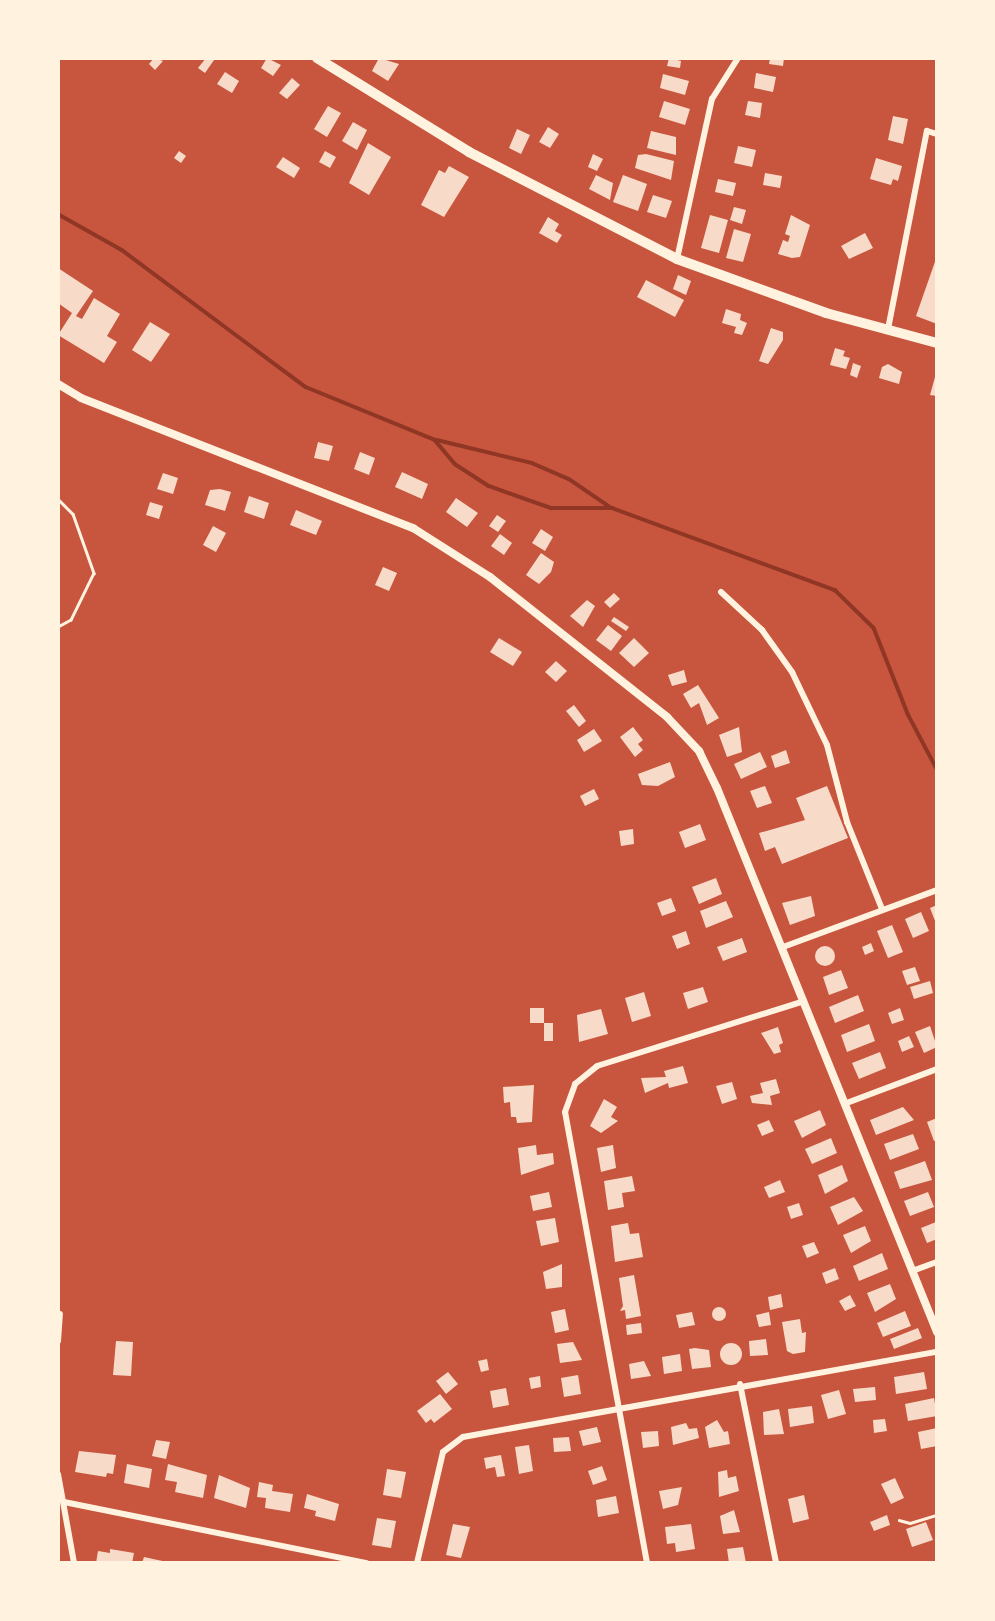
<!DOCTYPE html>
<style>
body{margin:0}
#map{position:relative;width:995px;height:1621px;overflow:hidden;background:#c8553d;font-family:Helvetica,sans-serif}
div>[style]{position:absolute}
.stream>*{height:3.5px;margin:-1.75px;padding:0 1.75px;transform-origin:1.75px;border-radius:1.75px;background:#8f3625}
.building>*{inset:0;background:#f7dbc8}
.round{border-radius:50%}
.service>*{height:2.5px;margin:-1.25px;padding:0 1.25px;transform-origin:1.25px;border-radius:1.25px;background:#fff3e0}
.minor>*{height:6px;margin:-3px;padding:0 3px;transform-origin:3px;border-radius:3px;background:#fff3e0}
.tertiary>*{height:8px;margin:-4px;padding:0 4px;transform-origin:4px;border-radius:4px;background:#fff3e0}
.primary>*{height:10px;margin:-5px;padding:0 5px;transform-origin:5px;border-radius:5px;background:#fff3e0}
span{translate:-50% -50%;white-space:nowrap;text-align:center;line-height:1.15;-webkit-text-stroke:7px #fff3e0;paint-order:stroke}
.frame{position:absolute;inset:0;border:60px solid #fff3e0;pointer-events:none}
</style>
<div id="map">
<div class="stream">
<i style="left:58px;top:214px;width:73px;rotate:29.4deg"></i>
<i style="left:122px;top:250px;width:229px;rotate:36.7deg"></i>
<i style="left:306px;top:387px;width:139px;rotate:22.3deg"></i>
<i style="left:435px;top:440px;width:31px;rotate:50deg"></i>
<i style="left:455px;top:464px;width:40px;rotate:32.9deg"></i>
<i style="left:489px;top:486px;width:66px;rotate:19.5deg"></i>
<i style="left:551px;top:508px;width:61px"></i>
<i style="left:612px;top:508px;width:238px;rotate:20.2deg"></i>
<i style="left:835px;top:590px;width:54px;rotate:44.3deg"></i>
<i style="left:874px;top:628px;width:92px;rotate:68.4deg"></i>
<i style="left:908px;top:714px;width:62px;rotate:62.2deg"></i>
<i style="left:437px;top:440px;width:98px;rotate:13.6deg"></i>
<i style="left:532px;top:463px;width:40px;rotate:23.4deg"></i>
<i style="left:569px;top:479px;width:50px;rotate:34.3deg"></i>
</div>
<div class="building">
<i style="clip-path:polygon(154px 58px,163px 61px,155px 70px,149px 64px)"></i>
<i style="clip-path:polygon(206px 58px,214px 60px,205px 73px,198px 68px)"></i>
<i style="clip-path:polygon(267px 58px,281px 65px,273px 76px,261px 68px)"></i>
<i style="clip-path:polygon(379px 58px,399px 64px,388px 81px,372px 71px)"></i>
<i style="clip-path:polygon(669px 58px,681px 61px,680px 68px,667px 66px)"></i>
<i style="clip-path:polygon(770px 58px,784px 58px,783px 66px,769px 64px)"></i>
<i style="clip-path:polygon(225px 72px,239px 81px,232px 93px,217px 84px)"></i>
<i style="clip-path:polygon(756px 73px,776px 77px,773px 92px,754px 88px)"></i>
<i style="clip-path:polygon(663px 74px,689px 81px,685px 95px,660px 88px)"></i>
<i style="clip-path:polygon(292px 78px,300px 85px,287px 99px,279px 93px)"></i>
<i style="clip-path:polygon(664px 101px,690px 109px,685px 125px,659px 117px)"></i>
<i style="clip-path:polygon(748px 101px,762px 103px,760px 118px,745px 115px)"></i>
<i style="clip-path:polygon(328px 106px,341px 113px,327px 137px,314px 129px)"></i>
<i style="clip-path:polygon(893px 116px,908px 119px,903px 144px,888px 140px)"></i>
<i style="clip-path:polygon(353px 122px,367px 130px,357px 150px,342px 141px)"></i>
<i style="clip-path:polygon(548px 127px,559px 134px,550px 148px,539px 142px)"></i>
<i style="clip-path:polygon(517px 129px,530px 135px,521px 154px,509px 148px)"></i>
<i style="clip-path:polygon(651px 131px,676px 137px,676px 155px,647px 148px)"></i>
<i style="clip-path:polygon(368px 143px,391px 157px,369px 195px,349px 183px)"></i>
<i style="clip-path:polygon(738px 146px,756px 150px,752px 167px,734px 163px)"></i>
<i style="clip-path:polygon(179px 151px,186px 156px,181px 163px,174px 158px)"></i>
<i style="clip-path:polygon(325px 151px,336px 157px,330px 168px,319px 162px)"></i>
<i style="clip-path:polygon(593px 154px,603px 159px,597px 171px,588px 167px)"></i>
<i style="clip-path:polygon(646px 154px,674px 161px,671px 180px,635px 168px,638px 155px)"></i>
<i style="clip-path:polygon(283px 157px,300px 168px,294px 178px,276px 167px)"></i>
<i style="clip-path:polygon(876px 158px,902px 166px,898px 181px,893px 179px,891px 185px,870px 179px)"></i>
<i style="clip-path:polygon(449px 166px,469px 177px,444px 217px,421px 205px,439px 170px,445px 173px)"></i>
<i style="clip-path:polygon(765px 173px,782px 176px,780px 188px,763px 185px)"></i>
<i style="clip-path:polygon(596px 175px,613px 183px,610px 200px,589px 189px)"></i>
<i style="clip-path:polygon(623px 175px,647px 184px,638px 211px,613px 202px)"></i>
<i style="clip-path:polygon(718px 179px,736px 183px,733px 196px,715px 192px)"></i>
<i style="clip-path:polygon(653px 195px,672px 201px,666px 218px,647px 212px)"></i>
<i style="clip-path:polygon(734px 207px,746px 210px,742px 224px,730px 220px)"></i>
<i style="clip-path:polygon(710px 215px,728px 220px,719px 253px,701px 248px)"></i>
<i style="clip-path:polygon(791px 215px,810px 225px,800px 257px,792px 258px,778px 254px,783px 240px,788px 242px,790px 236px,785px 234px)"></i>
<i style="clip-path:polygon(548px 217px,559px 224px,555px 231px,562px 235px,557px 243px,539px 233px)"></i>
<i style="clip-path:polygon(734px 229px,751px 234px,743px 262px,726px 258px)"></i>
<i style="clip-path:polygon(865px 233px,873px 248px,849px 259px,841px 246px)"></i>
<i style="clip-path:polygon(937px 256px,937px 324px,916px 316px)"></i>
<i style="clip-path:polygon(58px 268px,93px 291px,76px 316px,82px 319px,94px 298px,120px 314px,107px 336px,117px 342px,104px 363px,58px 335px,72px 313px,58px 303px)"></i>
<i style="clip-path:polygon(678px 275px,691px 281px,686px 295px,673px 289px)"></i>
<i style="clip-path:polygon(646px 280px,684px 300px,675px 317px,637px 297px)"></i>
<i style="clip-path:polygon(726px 309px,741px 314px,740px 320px,747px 323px,742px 335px,734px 333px,736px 327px,722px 323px)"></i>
<i style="clip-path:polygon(150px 322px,170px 334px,151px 362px,132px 350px)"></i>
<i style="clip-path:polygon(771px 328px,783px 332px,783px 340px,768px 364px,759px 361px)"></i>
<i style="clip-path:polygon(835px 348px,845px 351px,843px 356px,850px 358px,846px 369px,830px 365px)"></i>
<i style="clip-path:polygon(853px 363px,861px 366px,857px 378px,850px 375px)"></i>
<i style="clip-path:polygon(888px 364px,902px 372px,899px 384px,879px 378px,882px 367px)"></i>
<i style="clip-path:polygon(935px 377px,937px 378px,937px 396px,930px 395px)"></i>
<i style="clip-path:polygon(318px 442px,333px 446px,329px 461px,314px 458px)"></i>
<i style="clip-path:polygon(360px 452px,375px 458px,369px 475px,354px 469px)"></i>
<i style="clip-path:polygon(402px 472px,428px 484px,422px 499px,395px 487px)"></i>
<i style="clip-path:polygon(163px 473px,178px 478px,173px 494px,157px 489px)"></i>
<i style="clip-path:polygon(220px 489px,231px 492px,225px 511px,205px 505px,210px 490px)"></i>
<i style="clip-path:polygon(249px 496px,269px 503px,264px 519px,244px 512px)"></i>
<i style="clip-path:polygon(456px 498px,478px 513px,467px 527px,446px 512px)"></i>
<i style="clip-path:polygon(150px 502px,163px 506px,159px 519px,146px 515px)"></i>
<i style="clip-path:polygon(296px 510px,322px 521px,316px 535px,290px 525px)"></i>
<i style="clip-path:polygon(497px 515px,506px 521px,498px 532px,489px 526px)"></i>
<i style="clip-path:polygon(213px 526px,226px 533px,216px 552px,203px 545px)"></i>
<i style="clip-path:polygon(541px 529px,553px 537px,545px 551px,532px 543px)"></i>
<i style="clip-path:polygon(500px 534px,512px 543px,504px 555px,491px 546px)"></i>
<i style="clip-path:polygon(541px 553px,554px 562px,551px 572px,539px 584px,526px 575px)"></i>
<i style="clip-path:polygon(383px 567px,397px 573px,389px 591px,375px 585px)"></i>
<i style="clip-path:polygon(614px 593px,620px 599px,610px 608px,604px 602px)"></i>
<i style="clip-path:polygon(587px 600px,595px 606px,583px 627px,570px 616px)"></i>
<i style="clip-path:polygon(614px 617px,629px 627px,626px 631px,611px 621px)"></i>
<i style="clip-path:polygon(608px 625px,622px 636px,611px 651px,596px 640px)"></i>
<i style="clip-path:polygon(499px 638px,522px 652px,513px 666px,490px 652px)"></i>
<i style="clip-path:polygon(634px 638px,649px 653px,634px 667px,619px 653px)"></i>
<i style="clip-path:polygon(556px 661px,567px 671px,556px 682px,545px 672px)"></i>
<i style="clip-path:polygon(684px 670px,687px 682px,672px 686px,668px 675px)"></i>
<i style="clip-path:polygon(698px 685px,719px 718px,707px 725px,699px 703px,691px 708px,683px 694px)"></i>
<i style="clip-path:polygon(574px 705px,586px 721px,579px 727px,566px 711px)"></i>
<i style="clip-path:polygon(633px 727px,643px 740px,638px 744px,643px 750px,635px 757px,620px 737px)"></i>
<i style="clip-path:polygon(739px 727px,742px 752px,727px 757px,719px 735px)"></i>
<i style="clip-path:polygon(594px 729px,602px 741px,584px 752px,577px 740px)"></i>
<i style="clip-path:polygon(786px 750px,790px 763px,775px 768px,771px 756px)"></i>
<i style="clip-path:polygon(760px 752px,767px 767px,741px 779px,734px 764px)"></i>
<i style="clip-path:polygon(670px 762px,675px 777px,658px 786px,642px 785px,638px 774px)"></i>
<i style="clip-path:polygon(765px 786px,772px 803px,757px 808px,750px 791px)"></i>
<i style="clip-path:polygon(827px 786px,848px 838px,782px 864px,775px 847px,765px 851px,759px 833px,805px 820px,796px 798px)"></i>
<i style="clip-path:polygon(594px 789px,599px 799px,585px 806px,580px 796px)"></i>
<i style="clip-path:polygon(700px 824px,706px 840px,685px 848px,679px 832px)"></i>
<i style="clip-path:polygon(633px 829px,634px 844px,621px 846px,619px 831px)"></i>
<i style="clip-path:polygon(716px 878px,722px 894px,699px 904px,692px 887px)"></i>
<i style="clip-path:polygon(811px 896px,815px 916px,790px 925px,782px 903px)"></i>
<i style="clip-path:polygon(671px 898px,676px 911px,662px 916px,657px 903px)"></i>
<i style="clip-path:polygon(726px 901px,733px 917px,706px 928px,700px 911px)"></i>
<i style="clip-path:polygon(937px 905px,937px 926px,930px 908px)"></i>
<i style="clip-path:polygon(921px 912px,929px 931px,913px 938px,905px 919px)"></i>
<i style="clip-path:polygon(892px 925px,903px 952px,888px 958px,877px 931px)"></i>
<i style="clip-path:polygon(686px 931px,690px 944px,677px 949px,672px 936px)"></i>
<i style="clip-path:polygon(742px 938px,747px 952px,723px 961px,717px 947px)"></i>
<i style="clip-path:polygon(871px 943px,874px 951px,865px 955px,862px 947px)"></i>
<i class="round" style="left:815px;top:946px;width:20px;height:20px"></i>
<i style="clip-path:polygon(915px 967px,920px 981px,907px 985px,902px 971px)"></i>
<i style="clip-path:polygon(841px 970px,848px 988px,829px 995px,823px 977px)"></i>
<i style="clip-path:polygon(930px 981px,933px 993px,914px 999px,910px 987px)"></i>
<i style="clip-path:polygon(703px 987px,708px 1002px,688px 1009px,683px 993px)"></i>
<i style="clip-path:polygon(644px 992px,651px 1016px,632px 1022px,625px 998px)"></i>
<i style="clip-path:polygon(858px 995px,864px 1011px,835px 1023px,829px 1007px)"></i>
<i style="clip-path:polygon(530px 1008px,544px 1008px,544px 1023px,530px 1023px)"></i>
<i style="clip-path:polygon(900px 1008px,904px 1020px,892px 1024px,888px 1013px)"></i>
<i style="clip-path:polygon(601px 1009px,608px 1034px,579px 1042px,577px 1015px)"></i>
<i style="clip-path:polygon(544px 1023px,553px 1023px,553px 1041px,544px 1041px)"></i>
<i style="clip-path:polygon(869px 1024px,875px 1041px,847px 1052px,841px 1035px)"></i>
<i style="clip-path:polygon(930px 1026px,937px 1047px,924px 1053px,915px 1032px)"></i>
<i style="clip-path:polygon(778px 1027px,783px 1043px,779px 1045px,781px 1052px,774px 1054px,761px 1033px)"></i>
<i style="clip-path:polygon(909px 1036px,914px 1047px,902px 1052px,898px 1041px)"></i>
<i style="clip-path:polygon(880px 1052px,886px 1068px,859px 1079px,852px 1063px)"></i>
<i style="clip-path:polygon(683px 1066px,688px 1083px,669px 1088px,668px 1083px,645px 1093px,641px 1078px,666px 1077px,664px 1071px)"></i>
<i style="clip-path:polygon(776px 1079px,780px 1093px,770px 1096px,772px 1105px,752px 1103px,750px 1096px,763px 1093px,760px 1083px)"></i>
<i style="clip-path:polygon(732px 1082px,737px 1099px,722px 1104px,716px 1086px)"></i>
<i style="clip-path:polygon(534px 1085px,532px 1122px,517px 1123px,516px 1117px,511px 1117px,510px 1102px,504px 1103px,503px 1087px)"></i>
<i style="clip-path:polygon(604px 1099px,617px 1107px,611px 1117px,618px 1121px,601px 1133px,590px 1126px)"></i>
<i style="clip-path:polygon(903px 1107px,914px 1120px,876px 1135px,870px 1120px)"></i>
<i style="clip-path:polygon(820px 1110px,826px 1125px,802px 1138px,794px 1121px)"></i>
<i style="clip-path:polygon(937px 1118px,937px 1140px,934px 1141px,927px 1122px)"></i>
<i style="clip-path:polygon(769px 1120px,774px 1131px,762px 1136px,757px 1125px)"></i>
<i style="clip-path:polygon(913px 1134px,919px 1149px,890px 1160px,884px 1144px)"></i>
<i style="clip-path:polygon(831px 1138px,837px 1153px,812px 1164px,805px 1149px)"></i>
<i style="clip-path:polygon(536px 1145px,537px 1155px,553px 1153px,554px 1164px,521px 1175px,518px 1148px)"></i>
<i style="clip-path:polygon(613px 1145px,616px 1168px,601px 1172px,597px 1148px)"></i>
<i style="clip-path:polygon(925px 1161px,932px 1180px,900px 1189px,894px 1172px)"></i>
<i style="clip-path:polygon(842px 1165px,848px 1181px,825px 1194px,818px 1175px)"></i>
<i style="clip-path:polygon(632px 1176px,635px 1191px,622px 1193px,624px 1207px,608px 1210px,604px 1181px)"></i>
<i style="clip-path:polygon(780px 1180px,785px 1192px,769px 1198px,764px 1187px)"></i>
<i style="clip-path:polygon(549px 1192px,552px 1207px,533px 1211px,530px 1196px)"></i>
<i style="clip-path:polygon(928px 1192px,934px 1207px,910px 1216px,904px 1201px)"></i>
<i style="clip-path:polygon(854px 1197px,863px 1211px,838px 1225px,830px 1207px)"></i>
<i style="clip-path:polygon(799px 1203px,803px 1215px,791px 1219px,787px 1207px)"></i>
<i style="clip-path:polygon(937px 1216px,937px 1239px,927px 1243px,921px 1228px,936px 1222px)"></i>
<i style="clip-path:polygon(555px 1218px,559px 1242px,541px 1246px,536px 1221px)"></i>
<i style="clip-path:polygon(628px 1223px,630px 1234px,639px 1233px,643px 1257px,615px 1262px,611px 1226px)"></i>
<i style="clip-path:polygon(865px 1226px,871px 1241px,851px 1253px,843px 1235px)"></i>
<i style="clip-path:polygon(814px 1242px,819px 1253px,807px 1258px,802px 1246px)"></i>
<i style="clip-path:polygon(882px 1253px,888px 1269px,859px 1281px,853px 1266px)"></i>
<i style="clip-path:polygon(562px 1264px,562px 1287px,546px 1289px,543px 1272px)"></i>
<i style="clip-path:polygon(835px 1268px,839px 1279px,826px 1284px,822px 1273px)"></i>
<i style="clip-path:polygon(634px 1275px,641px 1316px,626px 1319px,625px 1310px,620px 1311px,623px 1306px,619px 1278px)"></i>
<i style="clip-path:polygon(890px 1284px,896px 1299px,875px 1312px,867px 1293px)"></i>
<i style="clip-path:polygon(781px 1294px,783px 1307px,770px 1310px,768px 1297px)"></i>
<i style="clip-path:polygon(850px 1295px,856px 1306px,845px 1311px,839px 1301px)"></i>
<i class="round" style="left:712px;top:1307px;width:14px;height:14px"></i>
<i style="clip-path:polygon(565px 1309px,569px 1330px,555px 1333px,551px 1312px)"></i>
<i style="clip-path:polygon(905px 1311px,911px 1326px,883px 1337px,877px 1323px)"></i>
<i style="clip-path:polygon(692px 1312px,695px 1325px,679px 1328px,676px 1315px)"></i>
<i style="clip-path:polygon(769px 1312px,771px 1325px,759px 1327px,756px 1315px)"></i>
<i style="clip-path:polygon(800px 1319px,802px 1333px,806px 1332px,805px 1352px,793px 1354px,787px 1351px,782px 1322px)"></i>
<i style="clip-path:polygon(641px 1323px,642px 1333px,627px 1335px,626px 1325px)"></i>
<i style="clip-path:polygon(918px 1328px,922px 1338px,894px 1349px,890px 1339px)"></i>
<i style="clip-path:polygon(766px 1339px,768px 1355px,750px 1356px,749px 1341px)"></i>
<i style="clip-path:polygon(116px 1341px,133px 1342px,131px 1376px,113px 1375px)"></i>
<i style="clip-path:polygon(573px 1342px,582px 1360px,560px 1363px,557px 1344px)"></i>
<i class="round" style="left:720px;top:1343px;width:22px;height:22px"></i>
<i style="clip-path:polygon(695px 1348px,709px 1350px,711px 1367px,692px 1369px,689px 1349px)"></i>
<i style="clip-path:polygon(680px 1354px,682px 1371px,664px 1374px,662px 1357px)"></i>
<i style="clip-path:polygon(487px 1359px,489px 1370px,481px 1372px,478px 1361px)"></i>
<i style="clip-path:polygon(644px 1361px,651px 1376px,631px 1379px,629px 1364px)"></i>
<i style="clip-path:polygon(448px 1372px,458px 1384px,446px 1394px,436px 1381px)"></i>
<i style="clip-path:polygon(924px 1372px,927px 1389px,896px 1394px,894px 1377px)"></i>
<i style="clip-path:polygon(578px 1375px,581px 1394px,564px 1397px,561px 1378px)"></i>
<i style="clip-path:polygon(540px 1376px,541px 1387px,531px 1389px,529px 1378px)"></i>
<i style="clip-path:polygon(875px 1387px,876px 1400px,855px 1402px,853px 1389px)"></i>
<i style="clip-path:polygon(506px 1388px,509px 1405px,493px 1408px,490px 1391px)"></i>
<i style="clip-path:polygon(839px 1390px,846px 1414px,828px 1419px,821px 1395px)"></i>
<i style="clip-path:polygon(440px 1394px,452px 1409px,434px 1423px,431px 1419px,426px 1423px,417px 1411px)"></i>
<i style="clip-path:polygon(934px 1398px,937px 1416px,908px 1421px,905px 1404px)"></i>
<i style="clip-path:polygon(812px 1406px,814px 1423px,790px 1427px,788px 1409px)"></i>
<i style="clip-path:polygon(779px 1409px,784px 1434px,764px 1435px,763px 1412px)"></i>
<i style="clip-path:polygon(885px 1419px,887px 1431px,874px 1433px,873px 1420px)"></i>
<i style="clip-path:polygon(717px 1420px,724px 1432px,728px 1431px,730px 1444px,709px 1448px,705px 1427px)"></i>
<i style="clip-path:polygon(686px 1423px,689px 1429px,697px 1428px,699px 1438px,673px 1445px,671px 1427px)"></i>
<i style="clip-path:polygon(597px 1427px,601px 1442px,583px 1446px,579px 1431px)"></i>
<i style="clip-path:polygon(937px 1428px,937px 1446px,921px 1449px,918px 1432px)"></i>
<i style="clip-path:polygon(658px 1431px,659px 1446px,643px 1448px,641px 1432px)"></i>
<i style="clip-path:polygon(569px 1437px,571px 1451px,554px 1452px,553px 1438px)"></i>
<i style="clip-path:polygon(156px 1440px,170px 1442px,166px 1459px,152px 1456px)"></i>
<i style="clip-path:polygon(529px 1445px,533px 1471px,519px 1474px,515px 1447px)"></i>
<i style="clip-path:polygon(79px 1451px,116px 1455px,113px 1474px,107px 1473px,106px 1477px,75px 1472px)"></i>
<i style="clip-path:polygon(501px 1455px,505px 1476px,497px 1477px,495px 1467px,486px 1469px,484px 1458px)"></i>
<i style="clip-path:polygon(127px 1464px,152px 1469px,149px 1488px,124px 1483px)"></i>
<i style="clip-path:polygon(168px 1464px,207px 1475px,203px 1498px,175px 1492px,177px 1482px,165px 1480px)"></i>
<i style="clip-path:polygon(602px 1466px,607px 1480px,593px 1485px,588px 1471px)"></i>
<i style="clip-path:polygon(387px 1469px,406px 1472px,401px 1498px,383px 1495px)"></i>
<i style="clip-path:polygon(727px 1470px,728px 1478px,736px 1476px,739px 1491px,719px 1497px,718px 1472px)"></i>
<i style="clip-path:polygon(219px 1475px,250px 1488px,246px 1508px,214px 1498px)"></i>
<i style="clip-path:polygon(895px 1478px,904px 1498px,891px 1504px,881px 1484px)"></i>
<i style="clip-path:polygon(259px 1482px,273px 1485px,272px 1491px,293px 1494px,290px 1512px,265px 1508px,266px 1498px,257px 1497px)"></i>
<i style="clip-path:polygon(682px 1487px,678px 1505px,663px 1509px,659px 1491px)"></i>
<i style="clip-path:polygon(307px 1494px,339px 1504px,335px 1521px,315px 1516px,316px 1511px,304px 1508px)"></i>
<i style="clip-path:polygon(804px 1495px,809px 1519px,793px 1523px,788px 1499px)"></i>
<i style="clip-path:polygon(616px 1496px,619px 1513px,598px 1517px,596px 1500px)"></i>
<i style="clip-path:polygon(734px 1510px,740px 1532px,723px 1534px,720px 1516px)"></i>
<i style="clip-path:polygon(887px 1515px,890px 1525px,874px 1531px,870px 1522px)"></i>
<i style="clip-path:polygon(377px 1518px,396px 1521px,391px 1548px,372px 1545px)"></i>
<i style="clip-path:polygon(926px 1522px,933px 1540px,912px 1547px,906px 1529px)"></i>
<i style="clip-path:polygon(453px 1524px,470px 1527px,461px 1558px,446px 1555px)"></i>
<i style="clip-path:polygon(691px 1524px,695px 1549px,676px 1552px,675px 1543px,667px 1544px,665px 1527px)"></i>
<i style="clip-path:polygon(743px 1547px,746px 1563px,729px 1563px,727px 1549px)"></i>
<i style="clip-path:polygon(110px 1549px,134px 1553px,132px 1563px,96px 1563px,98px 1551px,110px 1553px)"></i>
<i style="clip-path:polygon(144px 1557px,167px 1562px,167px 1563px,142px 1563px)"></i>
</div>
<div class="service">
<i style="left:58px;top:499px;width:21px;rotate:45deg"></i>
<i style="left:73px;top:514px;width:63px;rotate:70.4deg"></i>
<i style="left:94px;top:573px;width:52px;rotate:116.1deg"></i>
<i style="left:71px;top:620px;width:15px;rotate:152deg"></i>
<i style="left:899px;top:1520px;width:11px;rotate:15deg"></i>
<i style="left:910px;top:1523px;width:28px;rotate:-17deg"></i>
</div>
<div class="minor">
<i style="left:677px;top:259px;width:164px;rotate:-77.7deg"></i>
<i style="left:712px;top:99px;width:49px;rotate:-57.6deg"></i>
<i style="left:888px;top:329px;width:202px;rotate:-78.9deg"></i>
<i style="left:927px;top:131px;width:10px;rotate:17deg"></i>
<i style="left:721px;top:592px;width:56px;rotate:42.8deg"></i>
<i style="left:762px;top:630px;width:52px;rotate:54.5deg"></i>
<i style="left:792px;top:672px;width:81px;rotate:64.4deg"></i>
<i style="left:827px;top:745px;width:80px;rotate:75.4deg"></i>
<i style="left:847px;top:822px;width:94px;rotate:68.1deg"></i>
<i style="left:783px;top:947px;width:164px;rotate:-20.3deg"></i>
<i style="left:844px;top:1104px;width:99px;rotate:-20.6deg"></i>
<i style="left:912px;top:1271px;width:27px;rotate:-20deg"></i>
<i style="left:58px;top:1341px;width:27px;rotate:-86deg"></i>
<i style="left:740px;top:1384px;width:183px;rotate:78.6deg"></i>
<i style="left:58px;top:1474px;width:90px;rotate:79.8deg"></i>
<i style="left:64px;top:1502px;width:309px;rotate:11.4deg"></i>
<i style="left:417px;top:1563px;width:114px;rotate:-76.8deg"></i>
<i style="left:443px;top:1452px;width:25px;rotate:-37deg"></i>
<i style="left:463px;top:1437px;width:482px;rotate:-10.2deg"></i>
<i style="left:647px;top:1563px;width:458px;rotate:-100.3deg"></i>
<i style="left:565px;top:1112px;width:30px;rotate:-70deg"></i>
<i style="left:575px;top:1084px;width:28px;rotate:-39deg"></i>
<i style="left:597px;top:1066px;width:217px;rotate:-17.4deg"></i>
</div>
<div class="tertiary">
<i style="left:58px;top:384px;width:27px;rotate:31deg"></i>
<i style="left:81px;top:398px;width:357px;rotate:21.4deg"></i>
<i style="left:413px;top:528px;width:91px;rotate:32.5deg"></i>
<i style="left:490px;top:577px;width:226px;rotate:38.3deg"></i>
<i style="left:667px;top:717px;width:47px;rotate:46.7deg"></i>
<i style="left:699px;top:751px;width:41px;rotate:64.1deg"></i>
<i style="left:717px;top:788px;width:587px;rotate:67.98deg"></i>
</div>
<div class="primary">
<i style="left:317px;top:58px;width:179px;rotate:31.7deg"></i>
<i style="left:469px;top:152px;width:234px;rotate:27.2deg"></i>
<i style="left:677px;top:259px;width:158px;rotate:19.9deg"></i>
<i style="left:826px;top:313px;width:115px;rotate:15.1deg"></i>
</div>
<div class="frame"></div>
</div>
